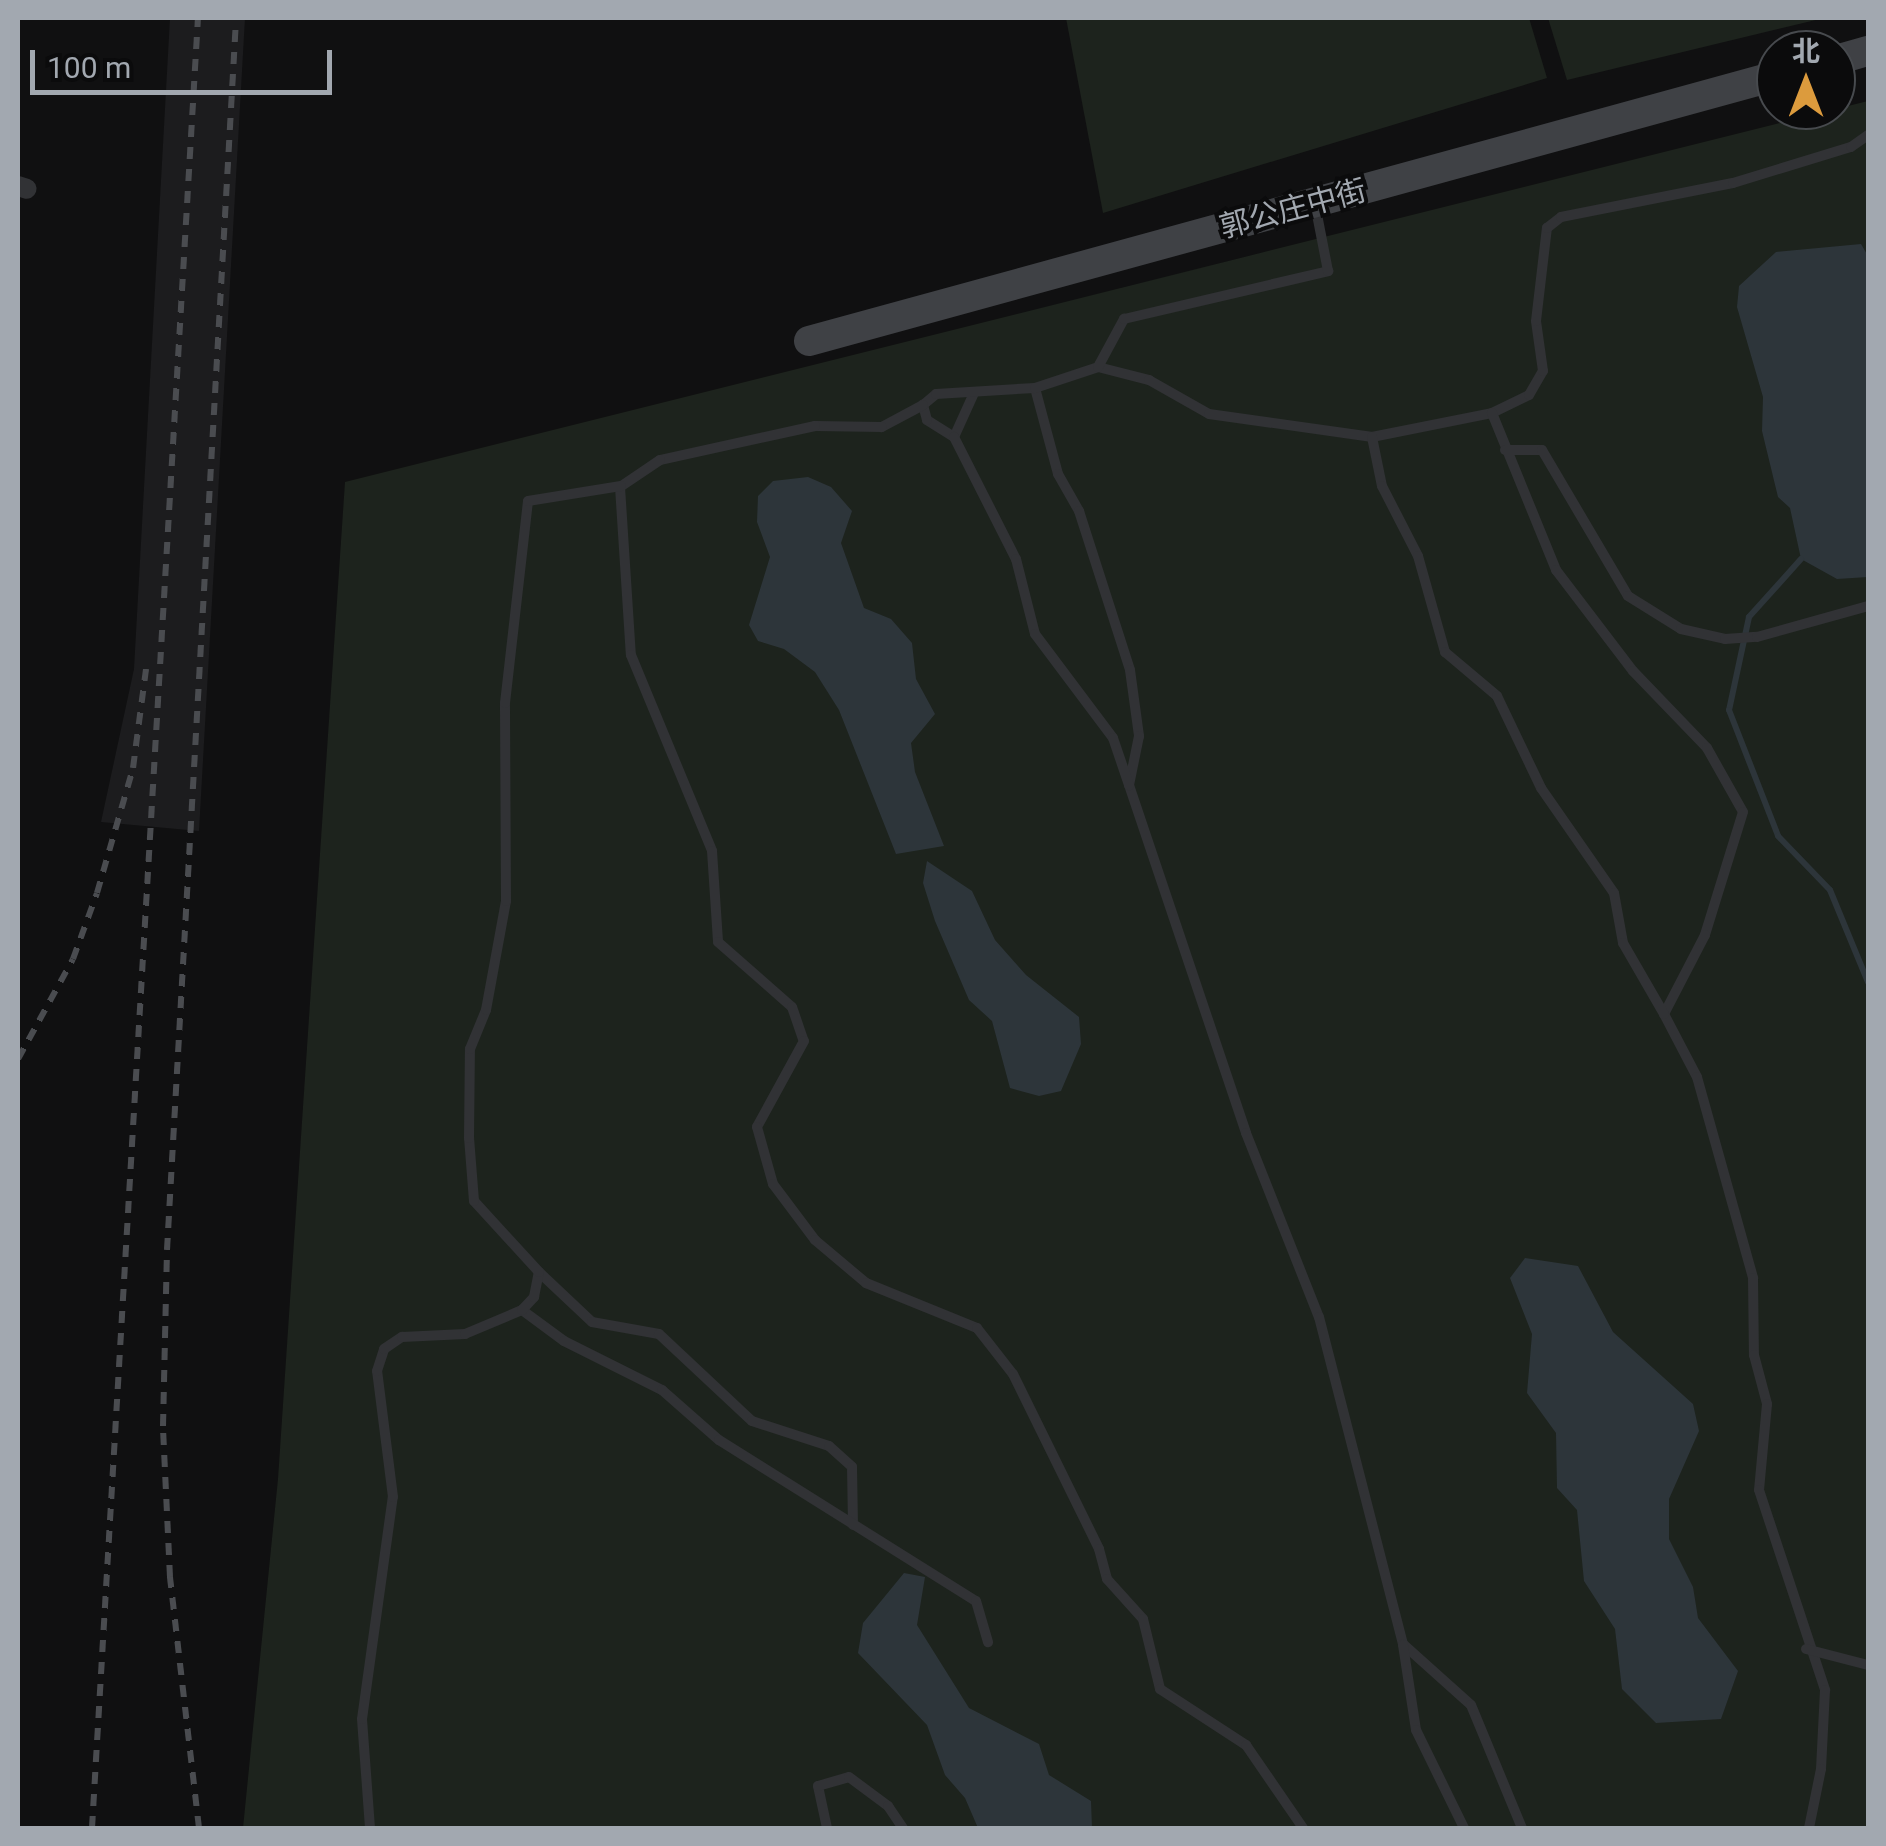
<!DOCTYPE html>
<meta charset="utf-8">
<style>
body{margin:0}
#map{position:relative;width:1886px;height:1846px;overflow:hidden;background:#101011;font-family:Roboto,"Noto Sans SC",sans-serif}
div>[style]{position:absolute}
.built>*{inset:0;background:#1c1c1e}
.green>*{inset:0;background:#1d231d}
.water>*{inset:0;background:#2d353a}
.stream>*{height:6px;margin:-3px;padding:0 3px;transform-origin:3px;border-radius:3px;background:#2d353a}
.lane>*{height:10px;margin:-5px;padding:0 5px;transform-origin:5px;border-radius:5px;background:#313235}
.street>*{height:20px;margin:-10px;padding:0 10px;transform-origin:10px;border-radius:10px;background:#313235}
.secondary>*{height:30px;margin:-15px;padding:0 15px;transform-origin:15px;border-radius:15px;background:#3f4145}
.rail>*{height:6px;margin-top:-3px;transform-origin:0;background:repeating-linear-gradient(90deg,#4a4c50 0 12px,transparent 0 22px)}
span{translate:-50% -50%;white-space:nowrap;text-align:center;line-height:1.15;-webkit-text-stroke:8px #0b0b0c;paint-order:stroke}
.street-label{font-size:30px;color:#a2a8b0}
.frame{position:absolute;inset:0;border:20px solid #a2a8b0;pointer-events:none}
.north{position:absolute;left:1756px;top:30px;width:100px;height:100px;box-sizing:border-box;background:#0b0b0c;border:2px solid #474a4e;border-radius:50%;rotate:0deg;font-size:28px;font-weight:700;line-height:40px;text-align:center;color:#a2a8b0}
.north::after{content:'';display:block;margin:auto;width:35px;height:45px;background:#dc9b3d;clip-path:polygon(50% 0,100% 100%,50% 72%,0 100%)}
.scale{position:absolute;left:30px;top:50px;width:302px;height:45px;box-sizing:border-box;border:5px solid #a2a8b0;border-top:0;padding-left:12px;font-size:30px;line-height:35px;white-space:nowrap;color:#a2a8b0;-webkit-text-stroke:8px #0b0b0c;paint-order:stroke}
</style>
<div id="map">
<div class="built">
<i style="clip-path:polygon(170px 18px,245px 18px,199px 831px,101px 822px,134px 669px)"></i>
</div>
<div class="green">
<i style="clip-path:polygon(1066px 18px,1529px 18px,1547px 78px,1103px 213px)"></i>
<i style="clip-path:polygon(1548px 18px,1824px 18px,1567px 80px)"></i>
<i style="clip-path:polygon(1868px 101px,1868px 1828px,243px 1828px,278px 1479px,345px 482px)"></i>
</div>
<div class="water">
<i style="clip-path:polygon(1861px 244px,1868px 256px,1868px 577px,1837px 579px,1801px 559px,1790px 508px,1778px 497px,1762px 431px,1763px 397px,1737px 307px,1739px 286px,1776px 252px)"></i>
<i style="clip-path:polygon(808px 477px,831px 487px,852px 511px,841px 543px,864px 608px,891px 619px,912px 643px,916px 679px,935px 714px,911px 743px,915px 772px,944px 846px,896px 854px,839px 710px,815px 672px,784px 649px,758px 641px,749px 625px,770px 557px,757px 522px,758px 496px,773px 481px)"></i>
<i style="clip-path:polygon(927px 861px,972px 891px,995px 940px,1026px 975px,1079px 1017px,1081px 1044px,1061px 1091px,1039px 1096px,1010px 1088px,992px 1021px,969px 1000px,935px 921px,923px 883px)"></i>
<i style="clip-path:polygon(1525px 1258px,1578px 1266px,1613px 1332px,1693px 1404px,1699px 1431px,1669px 1499px,1669px 1539px,1693px 1587px,1698px 1618px,1738px 1671px,1721px 1719px,1656px 1723px,1622px 1689px,1615px 1629px,1584px 1581px,1577px 1510px,1557px 1488px,1556px 1433px,1527px 1393px,1532px 1334px,1510px 1278px)"></i>
<i style="clip-path:polygon(904px 1573px,925px 1577px,917px 1625px,969px 1708px,1039px 1744px,1049px 1775px,1091px 1801px,1092px 1828px,978px 1828px,965px 1798px,945px 1775px,927px 1725px,858px 1653px,863px 1623px)"></i>
</div>
<div class="stream">
<i style="left:1801px;top:559px;width:78px;rotate:131.9deg"></i>
<i style="left:1749px;top:617px;width:95px;rotate:102.1deg"></i>
<i style="left:1729px;top:710px;width:135px;rotate:68.7deg"></i>
<i style="left:1778px;top:836px;width:75px;rotate:46.1deg"></i>
<i style="left:1830px;top:890px;width:100px;rotate:67.6deg"></i>
</div>
<div class="lane">
<i style="left:1098px;top:367px;width:53px;rotate:14.3deg"></i>
<i style="left:1149px;top:380px;width:69px;rotate:29.5deg"></i>
<i style="left:1209px;top:414px;width:165px;rotate:8deg"></i>
<i style="left:1372px;top:437px;width:122px;rotate:-11.3deg"></i>
<i style="left:1492px;top:413px;width:41px;rotate:-25.9deg"></i>
<i style="left:1529px;top:395px;width:28px;rotate:-60deg"></i>
<i style="left:1543px;top:371px;width:50px;rotate:-98deg"></i>
<i style="left:1536px;top:321px;width:94px;rotate:-83.3deg"></i>
<i style="left:1547px;top:228px;width:18px;rotate:-38deg"></i>
<i style="left:1561px;top:217px;width:175px;rotate:-11.2deg"></i>
<i style="left:1733px;top:183px;width:123px;rotate:-17deg"></i>
<i style="left:1851px;top:147px;width:21px;rotate:-35deg"></i>
<i style="left:1035px;top:388px;width:89px;rotate:75deg"></i>
<i style="left:1058px;top:474px;width:43px;rotate:60.4deg"></i>
<i style="left:1079px;top:511px;width:167px;rotate:72.2deg"></i>
<i style="left:1130px;top:670px;width:67px;rotate:82.2deg"></i>
<i style="left:1139px;top:736px;width:50px;rotate:101.5deg"></i>
<i style="left:1129px;top:785px;width:367px;rotate:71.4deg"></i>
<i style="left:1246px;top:1133px;width:198px;rotate:68.4deg"></i>
<i style="left:1319px;top:1317px;width:338px;rotate:75.6deg"></i>
<i style="left:1403px;top:1644px;width:91px;rotate:41.9deg"></i>
<i style="left:1471px;top:1705px;width:133px;rotate:67.5deg"></i>
<i style="left:974px;top:393px;width:48px;rotate:114.4deg"></i>
<i style="left:954px;top:437px;width:32px;rotate:-148deg"></i>
<i style="left:927px;top:420px;width:16px;rotate:-105deg"></i>
<i style="left:923px;top:405px;width:17px;rotate:-40deg"></i>
<i style="left:936px;top:394px;width:99px;rotate:-3.5deg"></i>
<i style="left:1035px;top:388px;width:66px;rotate:-18.4deg"></i>
<i style="left:1098px;top:367px;width:55px;rotate:-61.6deg"></i>
<i style="left:1124px;top:319px;width:210px;rotate:-13.2deg"></i>
<i style="left:1328px;top:271px;width:68px;rotate:-101deg"></i>
<i style="left:923px;top:405px;width:47px;rotate:151.8deg"></i>
<i style="left:882px;top:427px;width:67px;rotate:-179.1deg"></i>
<i style="left:815px;top:426px;width:159px;rotate:167.6deg"></i>
<i style="left:660px;top:460px;width:48px;rotate:146deg"></i>
<i style="left:620px;top:487px;width:168px;rotate:86.3deg"></i>
<i style="left:631px;top:655px;width:212px;rotate:67.5deg"></i>
<i style="left:712px;top:851px;width:91px;rotate:86.2deg"></i>
<i style="left:718px;top:942px;width:98px;rotate:41.3deg"></i>
<i style="left:792px;top:1007px;width:36px;rotate:71deg"></i>
<i style="left:804px;top:1041px;width:98px;rotate:118.7deg"></i>
<i style="left:757px;top:1127px;width:59px;rotate:74.3deg"></i>
<i style="left:773px;top:1184px;width:70px;rotate:53.1deg"></i>
<i style="left:815px;top:1240px;width:67px;rotate:40.1deg"></i>
<i style="left:866px;top:1283px;width:120px;rotate:22.1deg"></i>
<i style="left:977px;top:1328px;width:58px;rotate:52deg"></i>
<i style="left:1013px;top:1374px;width:195px;rotate:63.8deg"></i>
<i style="left:1099px;top:1549px;width:31px;rotate:75deg"></i>
<i style="left:1107px;top:1579px;width:54px;rotate:48deg"></i>
<i style="left:1143px;top:1619px;width:72px;rotate:76.3deg"></i>
<i style="left:1160px;top:1689px;width:103px;rotate:33.1deg"></i>
<i style="left:1246px;top:1745px;width:101px;rotate:55.5deg"></i>
<i style="left:1492px;top:413px;width:170px;rotate:67.8deg"></i>
<i style="left:1556px;top:570px;width:127px;rotate:52.7deg"></i>
<i style="left:1633px;top:671px;width:107px;rotate:46.1deg"></i>
<i style="left:1707px;top:748px;width:73px;rotate:60.6deg"></i>
<i style="left:1743px;top:812px;width:129px;rotate:107.2deg"></i>
<i style="left:1705px;top:935px;width:89px;rotate:117.4deg"></i>
<i style="left:1664px;top:1014px;width:71px;rotate:62.4deg"></i>
<i style="left:1697px;top:1077px;width:209px;rotate:74.4deg"></i>
<i style="left:1753px;top:1278px;width:77px;rotate:89.3deg"></i>
<i style="left:1754px;top:1355px;width:51px;rotate:75.1deg"></i>
<i style="left:1767px;top:1404px;width:86px;rotate:95.3deg"></i>
<i style="left:1759px;top:1490px;width:211px;rotate:71.7deg"></i>
<i style="left:1825px;top:1690px;width:79px;rotate:92.9deg"></i>
<i style="left:1821px;top:1769px;width:60px;rotate:101.5deg"></i>
<i style="left:954px;top:437px;width:137px;rotate:63.1deg"></i>
<i style="left:1016px;top:559px;width:77px;rotate:75.8deg"></i>
<i style="left:1035px;top:634px;width:130px;rotate:53.1deg"></i>
<i style="left:1113px;top:738px;width:50px;rotate:71.2deg"></i>
<i style="left:1372px;top:437px;width:50px;rotate:78.5deg"></i>
<i style="left:1382px;top:486px;width:79px;rotate:62.8deg"></i>
<i style="left:1418px;top:556px;width:100px;rotate:74.3deg"></i>
<i style="left:1445px;top:652px;width:68px;rotate:40.2deg"></i>
<i style="left:1497px;top:696px;width:102px;rotate:64.4deg"></i>
<i style="left:1541px;top:788px;width:128px;rotate:55.2deg"></i>
<i style="left:1614px;top:893px;width:51px;rotate:79.8deg"></i>
<i style="left:1623px;top:943px;width:82px;rotate:60deg"></i>
<i style="left:1505px;top:450px;width:37px"></i>
<i style="left:1542px;top:450px;width:169px;rotate:59.5deg"></i>
<i style="left:1628px;top:596px;width:62px;rotate:31.9deg"></i>
<i style="left:1681px;top:629px;width:45px;rotate:12.8deg"></i>
<i style="left:1725px;top:639px;width:32px;rotate:-4deg"></i>
<i style="left:1757px;top:637px;width:115px;rotate:-15.6deg"></i>
<i style="left:539px;top:1272px;width:73px;rotate:43.3deg"></i>
<i style="left:592px;top:1322px;width:68px;rotate:10.2deg"></i>
<i style="left:659px;top:1334px;width:127px;rotate:43.1deg"></i>
<i style="left:752px;top:1421px;width:81px;rotate:18deg"></i>
<i style="left:829px;top:1446px;width:31px;rotate:42deg"></i>
<i style="left:852px;top:1467px;width:58px;rotate:89deg"></i>
<i style="left:522px;top:1310px;width:52px;rotate:36.4deg"></i>
<i style="left:564px;top:1341px;width:110px;rotate:26.6deg"></i>
<i style="left:662px;top:1390px;width:76px;rotate:41.3deg"></i>
<i style="left:719px;top:1440px;width:303px;rotate:32.1deg"></i>
<i style="left:976px;top:1601px;width:43px;rotate:73.7deg"></i>
<i style="left:1403px;top:1645px;width:86px;rotate:81.3deg"></i>
<i style="left:1416px;top:1730px;width:109px;rotate:63.9deg"></i>
<i style="left:1806px;top:1649px;width:64px;rotate:14.5deg"></i>
<i style="left:370px;top:1828px;width:109px;rotate:-94.2deg"></i>
<i style="left:362px;top:1719px;width:224px;rotate:-82.1deg"></i>
<i style="left:393px;top:1497px;width:127px;rotate:-97.2deg"></i>
<i style="left:377px;top:1371px;width:23px;rotate:-72deg"></i>
<i style="left:384px;top:1349px;width:22px;rotate:-34deg"></i>
<i style="left:402px;top:1337px;width:63px;rotate:-2.7deg"></i>
<i style="left:465px;top:1334px;width:62px;rotate:-22.8deg"></i>
<i style="left:522px;top:1310px;width:18px;rotate:-47deg"></i>
<i style="left:534px;top:1297px;width:25px;rotate:-79deg"></i>
<i style="left:539px;top:1272px;width:96px;rotate:-132.5deg"></i>
<i style="left:474px;top:1201px;width:63px;rotate:-94.5deg"></i>
<i style="left:469px;top:1138px;width:89px;rotate:-89.4deg"></i>
<i style="left:470px;top:1049px;width:42px;rotate:-67.7deg"></i>
<i style="left:486px;top:1010px;width:111px;rotate:-79.6deg"></i>
<i style="left:506px;top:901px;width:198px;rotate:-90.3deg"></i>
<i style="left:505px;top:703px;width:203px;rotate:-83.5deg"></i>
<i style="left:528px;top:501px;width:94px;rotate:-9.2deg"></i>
<i style="left:827px;top:1828px;width:43px;rotate:-102.1deg"></i>
<i style="left:818px;top:1786px;width:32px;rotate:-16deg"></i>
<i style="left:849px;top:1777px;width:49px;rotate:36.6deg"></i>
<i style="left:888px;top:1806px;width:27px;rotate:56deg"></i>
</div>
<div class="street">
<i style="left:18px;top:186px;width:9px;rotate:18deg"></i>
</div>
<div class="secondary">
<i style="left:1836px;top:60px;width:33px;rotate:-16deg"></i>
<i style="left:809px;top:341px;width:1003px;rotate:-15.33deg"></i>
</div>
<div class="rail">
<i style="left:18px;top:1059px;width:114px;rotate:-61.2deg"></i>
<i style="left:73px;top:959px;width:70px;rotate:-70deg"></i>
<i style="left:97px;top:893px;width:130px;rotate:-73.9deg"></i>
<i style="left:133px;top:768px;width:100px;rotate:-82.5deg"></i>
<i style="left:92px;top:1828px;width:1813px;rotate:-86.65deg"></i>
<i style="left:199px;top:1828px;width:253px;rotate:-96.6deg"></i>
<i style="left:170px;top:1577px;width:151px;rotate:-92.7deg"></i>
<i style="left:163px;top:1426px;width:176px;rotate:-88.7deg"></i>
<i style="left:167px;top:1250px;width:1234px;rotate:-86.79deg"></i>
</div>
<div class="street-label">
<span style="left:1293px;top:209px;rotate:-15deg">郭公庄中街</span>
</div>
<div class="frame"></div>
<div class="north">北</div>
<div class="scale">100 m</div>
</div>
